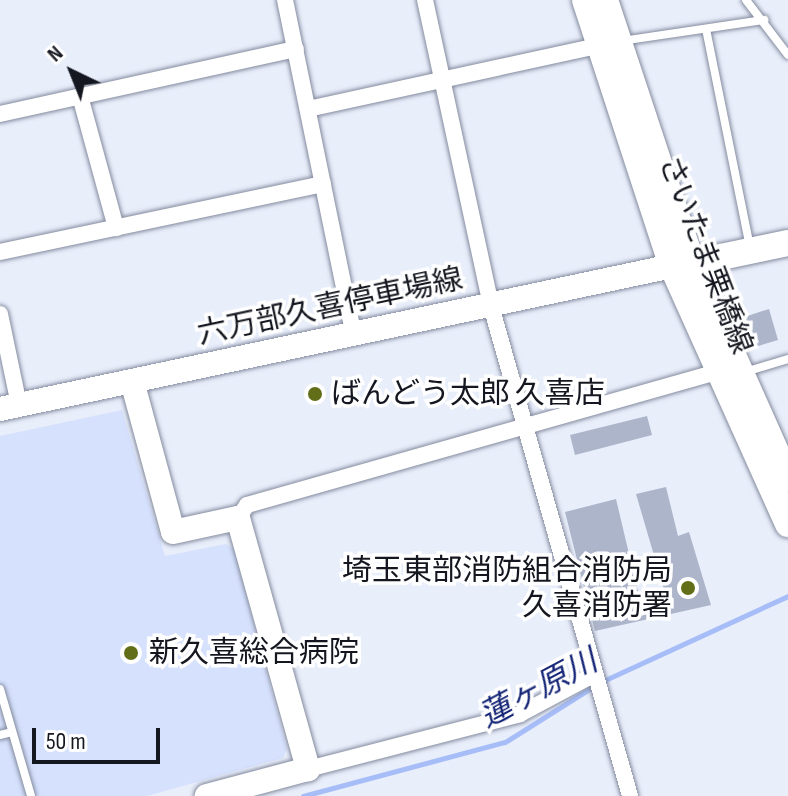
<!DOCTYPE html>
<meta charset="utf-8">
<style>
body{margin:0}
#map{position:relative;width:788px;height:796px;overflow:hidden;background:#e9eefb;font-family:"Sofia Sans Condensed","Noto Sans JP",sans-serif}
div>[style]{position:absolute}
.built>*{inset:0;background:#d6e1fe}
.stream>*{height:5px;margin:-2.5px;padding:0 2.5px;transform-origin:2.5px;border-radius:2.5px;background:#a6bdf8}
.building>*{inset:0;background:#adb5ca}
.roads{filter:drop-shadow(0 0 2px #838b9e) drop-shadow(0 0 2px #838b9e)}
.lane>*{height:8px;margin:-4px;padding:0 4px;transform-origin:4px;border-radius:4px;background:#fff}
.street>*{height:16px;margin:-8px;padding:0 8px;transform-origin:8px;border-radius:8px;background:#fff}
.secondary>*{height:24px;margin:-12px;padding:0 12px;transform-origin:12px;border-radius:12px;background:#fff}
.primary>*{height:26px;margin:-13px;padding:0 13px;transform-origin:13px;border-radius:13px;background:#fff}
.dots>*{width:22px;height:22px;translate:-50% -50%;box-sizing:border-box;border:4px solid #fff;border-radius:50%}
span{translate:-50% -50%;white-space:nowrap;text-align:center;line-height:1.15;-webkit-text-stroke:7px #fff;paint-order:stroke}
.street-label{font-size:30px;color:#14171f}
.poi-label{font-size:30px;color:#14171f}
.left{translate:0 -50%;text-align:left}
.right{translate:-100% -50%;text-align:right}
.water-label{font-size:32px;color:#142476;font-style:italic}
.north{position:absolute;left:32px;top:32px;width:80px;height:80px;-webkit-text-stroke:6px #fff;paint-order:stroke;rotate:317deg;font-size:22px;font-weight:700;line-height:32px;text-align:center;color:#14171f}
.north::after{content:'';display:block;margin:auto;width:28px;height:36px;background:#14171f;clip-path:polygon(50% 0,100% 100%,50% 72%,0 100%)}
.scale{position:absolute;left:32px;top:728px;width:128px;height:36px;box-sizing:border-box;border:4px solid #14171f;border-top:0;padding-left:10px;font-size:24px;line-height:28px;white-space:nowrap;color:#14171f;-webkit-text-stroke:6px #fff;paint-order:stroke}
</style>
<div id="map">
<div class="built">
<i style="clip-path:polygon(122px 410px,165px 556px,226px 544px,234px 549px,287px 749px,283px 758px,147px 796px,0 796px,0 436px)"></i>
</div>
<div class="stream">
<i style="left:603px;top:681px;width:204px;rotate:-24.7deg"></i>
<i style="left:303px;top:796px;width:209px;rotate:-15deg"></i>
<i style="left:505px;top:742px;width:105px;rotate:-32.2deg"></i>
</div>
<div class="building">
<i style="clip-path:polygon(769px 309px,778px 340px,748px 349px,738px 319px)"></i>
<i style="clip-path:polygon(647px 416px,652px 435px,575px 455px,570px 435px)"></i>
<i style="clip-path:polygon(666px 487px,678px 536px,689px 532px,711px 605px,595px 631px,565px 512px,616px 499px,640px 600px,665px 593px,636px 494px)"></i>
</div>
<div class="roads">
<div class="lane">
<i style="left:746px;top:0;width:69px;rotate:52.6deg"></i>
<i style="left:706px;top:29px;width:222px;rotate:78.6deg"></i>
<i style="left:621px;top:41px;width:145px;rotate:-8.4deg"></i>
<i style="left:745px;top:372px;width:45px;rotate:-16.8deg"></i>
<i style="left:0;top:689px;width:111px;rotate:73.8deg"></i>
<i style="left:0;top:735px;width:12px;rotate:-14deg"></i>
</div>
<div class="street">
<i style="left:285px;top:0;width:343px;rotate:78.4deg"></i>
<i style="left:425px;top:0;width:313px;rotate:77.8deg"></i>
<i style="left:491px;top:306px;width:509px;rotate:74.16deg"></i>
<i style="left:80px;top:96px;width:137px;rotate:74.7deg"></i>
<i style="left:308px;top:109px;width:296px;rotate:-12.3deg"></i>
<i style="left:0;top:114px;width:303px;rotate:-12.4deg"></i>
<i style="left:0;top:252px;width:330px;rotate:-11.9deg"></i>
<i style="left:0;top:314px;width:93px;rotate:78.2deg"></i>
<i style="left:238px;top:518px;width:16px;rotate:-55deg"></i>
<i style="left:247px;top:505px;width:486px;rotate:-15.8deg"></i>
<i style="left:308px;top:769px;width:219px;rotate:-14.5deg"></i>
<i style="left:520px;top:714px;width:85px;rotate:-28.1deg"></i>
</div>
<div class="secondary">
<i style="left:132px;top:381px;width:156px;rotate:74.8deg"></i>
<i style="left:173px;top:532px;width:66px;rotate:-12.2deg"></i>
<i style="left:238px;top:518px;width:261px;rotate:74.4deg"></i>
<i style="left:308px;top:769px;width:105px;rotate:165deg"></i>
<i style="left:0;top:409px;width:687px;rotate:-12.01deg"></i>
</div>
<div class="primary">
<i style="left:585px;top:0;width:280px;rotate:71.9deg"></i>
<i style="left:672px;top:266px;width:283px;rotate:65.8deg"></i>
<i style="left:605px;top:0;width:277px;rotate:71.7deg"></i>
<i style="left:692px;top:263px;width:236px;rotate:66deg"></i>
<i style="left:678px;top:266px;width:112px;rotate:-11.8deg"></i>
</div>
</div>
<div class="dots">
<i style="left:315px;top:394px;background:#626e18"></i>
<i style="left:688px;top:588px;background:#626e18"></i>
<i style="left:131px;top:653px;background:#626e18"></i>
</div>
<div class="street-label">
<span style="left:705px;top:255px;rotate:69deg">さいたま栗橋線</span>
<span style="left:330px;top:307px;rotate:-12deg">六万部久喜停車場線</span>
</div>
<div class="poi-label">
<span class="left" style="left:331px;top:394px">ばんどう太郎 久喜店</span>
<span class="right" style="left:672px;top:588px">埼玉東部消防組合消防局<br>久喜消防署</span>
<span class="left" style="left:149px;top:653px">新久喜総合病院</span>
</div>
<div class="water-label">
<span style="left:539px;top:690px;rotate:-28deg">蓮ヶ原川</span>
</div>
<div class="north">N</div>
<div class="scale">50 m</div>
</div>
